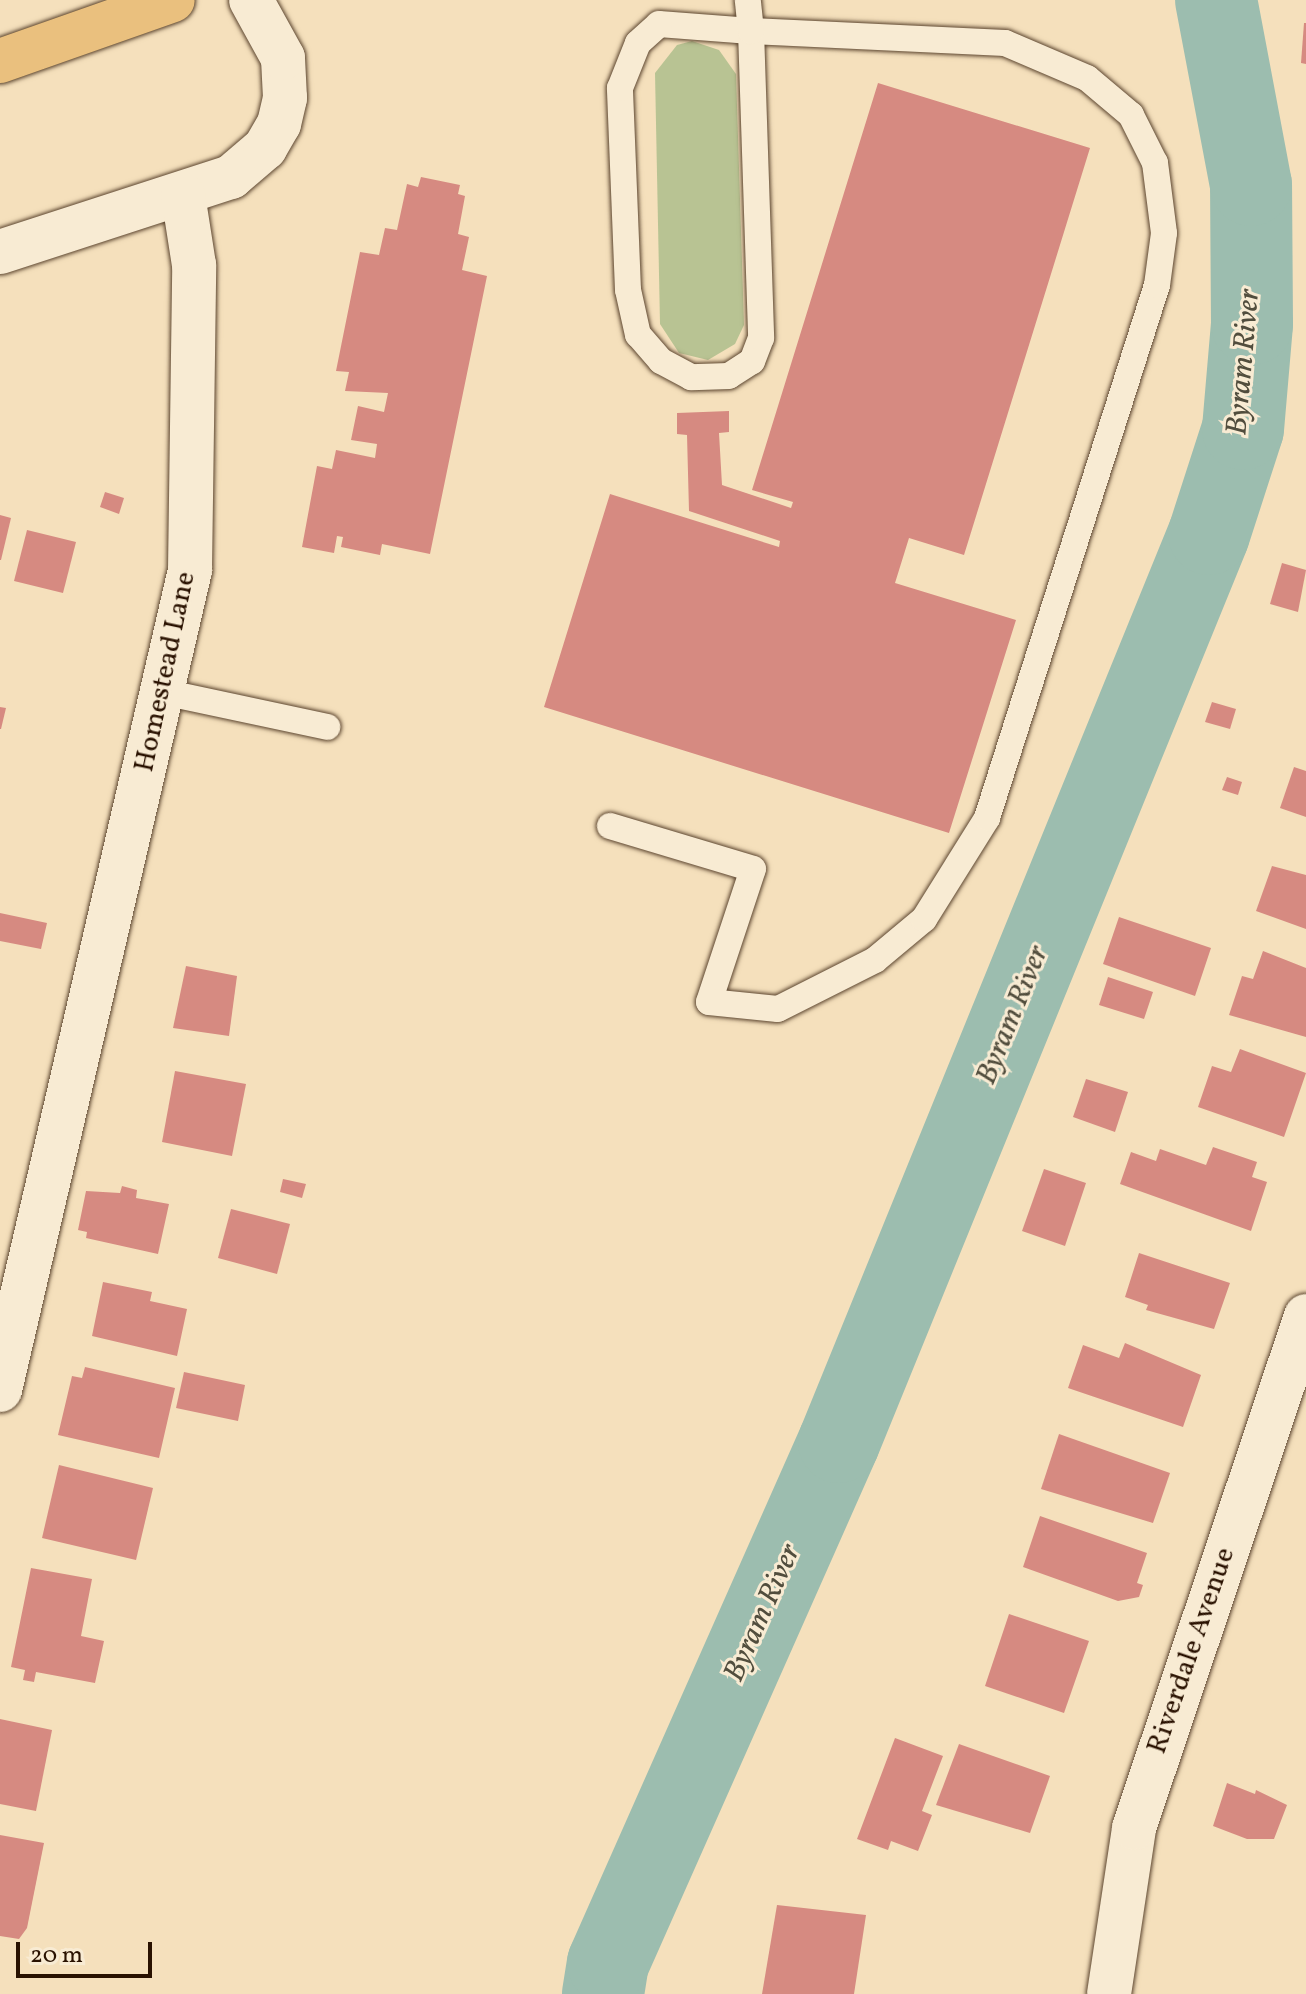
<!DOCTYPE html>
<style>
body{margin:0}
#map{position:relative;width:1306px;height:1994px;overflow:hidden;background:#f5e0bc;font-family:Vollkorn,serif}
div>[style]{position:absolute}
.green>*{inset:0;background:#b8c393}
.river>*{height:82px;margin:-41px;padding:0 41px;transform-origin:41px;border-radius:41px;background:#9cbdaf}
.building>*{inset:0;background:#d68a81}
.roads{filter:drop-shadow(0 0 2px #5c452f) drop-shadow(0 0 2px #5c452f)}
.lane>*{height:26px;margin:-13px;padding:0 13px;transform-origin:13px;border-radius:13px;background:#f8ebd3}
.street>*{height:44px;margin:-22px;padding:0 22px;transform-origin:22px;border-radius:22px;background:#f8ebd3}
.primary>*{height:44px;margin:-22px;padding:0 22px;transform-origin:22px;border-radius:22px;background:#eac07e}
span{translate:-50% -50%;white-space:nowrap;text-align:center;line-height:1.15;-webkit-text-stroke:6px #f8ebd3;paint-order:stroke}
.street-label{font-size:28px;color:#291100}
.water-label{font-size:30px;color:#514d3d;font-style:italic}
.scale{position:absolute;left:16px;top:1942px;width:136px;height:36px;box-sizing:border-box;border:4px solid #291100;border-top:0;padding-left:10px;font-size:24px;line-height:28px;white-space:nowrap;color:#291100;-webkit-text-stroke:6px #f8ebd3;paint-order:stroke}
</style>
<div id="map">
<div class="green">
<i style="clip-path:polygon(692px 41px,719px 50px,736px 74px,744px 325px,735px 344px,708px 360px,679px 353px,660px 324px,655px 73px,677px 45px)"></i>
</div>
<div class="river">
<i style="left:603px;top:1994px;width:31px;rotate:-81deg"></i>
<i style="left:608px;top:1963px;width:570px;rotate:-66.09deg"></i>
<i style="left:839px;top:1442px;width:980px;rotate:-67.83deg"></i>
<i style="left:1209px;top:534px;width:110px;rotate:-72.1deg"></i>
<i style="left:1243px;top:429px;width:105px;rotate:-85.1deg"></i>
<i style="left:1252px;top:324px;width:139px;rotate:-90.4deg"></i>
<i style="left:1251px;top:185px;width:188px;rotate:-100.7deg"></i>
</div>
<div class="building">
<i style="clip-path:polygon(1304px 23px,1306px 23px,1306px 64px,1301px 63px)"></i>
<i style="clip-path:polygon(878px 83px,1090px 148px,964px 555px,909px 538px,895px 583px,1016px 620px,949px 833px,544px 707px,610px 494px,779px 547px,780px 541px,689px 511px,687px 435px,677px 434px,677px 413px,729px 411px,729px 432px,719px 433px,722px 485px,791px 508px,793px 502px,752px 490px)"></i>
<i style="clip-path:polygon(421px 177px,460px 185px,458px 194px,465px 196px,458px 234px,469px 237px,462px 270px,487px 276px,430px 554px,382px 544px,380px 555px,341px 547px,343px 537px,337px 536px,334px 553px,302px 547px,317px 466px,332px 469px,336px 450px,375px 458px,377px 444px,351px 440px,358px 406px,384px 412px,388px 393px,345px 391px,349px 372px,336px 371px,360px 252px,379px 255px,385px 228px,397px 230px,407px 184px,418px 187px)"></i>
<i style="clip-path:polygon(105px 492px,124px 498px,119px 514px,100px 507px)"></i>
<i style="clip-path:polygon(0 515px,11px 518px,1px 560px,0 560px)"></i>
<i style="clip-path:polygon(27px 530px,76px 542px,63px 593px,14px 581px)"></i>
<i style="clip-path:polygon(1282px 563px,1306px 570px,1298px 612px,1270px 604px)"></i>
<i style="clip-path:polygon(1212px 702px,1236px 709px,1230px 729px,1205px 722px)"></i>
<i style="clip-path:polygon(0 707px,6px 708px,1px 729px,0 729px)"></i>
<i style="clip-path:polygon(1294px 767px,1306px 771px,1306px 817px,1280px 808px)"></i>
<i style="clip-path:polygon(1227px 777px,1242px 782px,1238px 795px,1222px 790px)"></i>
<i style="clip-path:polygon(1272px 866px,1306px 875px,1306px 929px,1256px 911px)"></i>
<i style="clip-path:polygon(0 913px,47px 923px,41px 949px,0 941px)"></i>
<i style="clip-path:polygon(1119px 917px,1211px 948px,1195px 996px,1103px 964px)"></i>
<i style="clip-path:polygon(1263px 951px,1306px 968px,1306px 1037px,1229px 1015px,1242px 976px,1253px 979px)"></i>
<i style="clip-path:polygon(186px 966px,237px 976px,229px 1036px,173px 1028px)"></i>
<i style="clip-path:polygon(1108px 977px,1153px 992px,1144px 1019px,1099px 1005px)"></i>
<i style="clip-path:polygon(1240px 1049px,1306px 1073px,1284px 1137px,1198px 1107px,1212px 1066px,1231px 1072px)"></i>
<i style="clip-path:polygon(175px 1071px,246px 1084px,232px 1156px,162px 1142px)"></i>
<i style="clip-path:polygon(1086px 1079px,1128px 1092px,1115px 1132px,1073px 1117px)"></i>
<i style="clip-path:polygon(1213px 1147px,1257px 1162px,1252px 1177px,1267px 1182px,1251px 1231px,1120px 1184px,1131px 1152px,1156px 1161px,1160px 1149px,1206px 1165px)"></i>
<i style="clip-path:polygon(1044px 1169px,1086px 1183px,1065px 1246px,1022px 1231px)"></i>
<i style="clip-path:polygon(283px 1179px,306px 1184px,302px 1198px,280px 1192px)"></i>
<i style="clip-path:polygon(122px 1186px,137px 1190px,136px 1198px,169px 1204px,158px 1254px,86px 1238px,87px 1232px,78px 1230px,86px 1191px,120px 1193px)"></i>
<i style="clip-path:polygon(231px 1209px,290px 1224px,277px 1274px,218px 1258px)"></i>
<i style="clip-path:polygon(1139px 1253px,1230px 1283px,1214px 1329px,1146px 1310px,1148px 1305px,1125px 1297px)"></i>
<i style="clip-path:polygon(103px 1282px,152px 1292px,150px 1301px,187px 1309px,177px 1356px,92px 1336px)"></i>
<i style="clip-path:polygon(1125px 1343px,1201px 1375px,1183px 1427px,1068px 1388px,1083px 1345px,1119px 1358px)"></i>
<i style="clip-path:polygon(85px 1367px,175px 1388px,159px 1458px,58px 1435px,72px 1376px,82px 1378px)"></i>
<i style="clip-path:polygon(184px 1372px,245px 1385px,238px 1421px,176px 1408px)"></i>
<i style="clip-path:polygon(1059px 1434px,1170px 1473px,1153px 1523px,1041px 1489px)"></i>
<i style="clip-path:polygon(59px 1465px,153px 1488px,136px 1560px,42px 1538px)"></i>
<i style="clip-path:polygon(1040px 1516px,1147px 1553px,1137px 1583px,1143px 1585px,1139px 1597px,1118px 1601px,1023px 1567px)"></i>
<i style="clip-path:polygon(31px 1568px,92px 1579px,81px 1636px,104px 1641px,95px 1683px,36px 1672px,34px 1682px,23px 1680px,25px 1670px,11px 1667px)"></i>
<i style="clip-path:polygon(1009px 1614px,1089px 1641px,1064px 1713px,985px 1686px)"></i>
<i style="clip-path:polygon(0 1719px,52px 1730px,36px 1811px,0 1804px)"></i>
<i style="clip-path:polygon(895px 1738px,943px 1756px,922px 1811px,932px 1815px,918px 1851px,891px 1841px,888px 1850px,857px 1839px)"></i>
<i style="clip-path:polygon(959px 1744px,1050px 1776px,1030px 1833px,936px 1805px)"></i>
<i style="clip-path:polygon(1227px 1783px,1255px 1794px,1256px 1790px,1287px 1805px,1274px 1839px,1247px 1839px,1213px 1826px)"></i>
<i style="clip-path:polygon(0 1835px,44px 1843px,27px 1928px,19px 1939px,0 1936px)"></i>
<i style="clip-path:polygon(777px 1905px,866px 1915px,854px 1994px,762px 1994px)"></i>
</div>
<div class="roads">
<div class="lane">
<i style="left:659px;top:24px;width:92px;rotate:4.4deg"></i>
<i style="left:751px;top:31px;width:307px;rotate:88.1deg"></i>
<i style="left:761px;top:338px;width:25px;rotate:111deg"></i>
<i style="left:752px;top:361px;width:27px;rotate:147deg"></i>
<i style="left:729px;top:376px;width:38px;rotate:178deg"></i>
<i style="left:691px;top:377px;width:34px;rotate:-152deg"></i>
<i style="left:661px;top:361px;width:35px;rotate:-131deg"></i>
<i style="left:638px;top:335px;width:46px;rotate:-102.5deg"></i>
<i style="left:628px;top:290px;width:202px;rotate:-92.3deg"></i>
<i style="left:620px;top:88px;width:48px;rotate:-68.2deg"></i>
<i style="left:638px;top:43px;width:28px;rotate:-42deg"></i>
<i style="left:163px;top:692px;width:168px;rotate:12deg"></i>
<i style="left:610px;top:826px;width:149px;rotate:16.7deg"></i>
<i style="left:753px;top:869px;width:140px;rotate:108.3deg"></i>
<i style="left:709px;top:1002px;width:69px;rotate:5.8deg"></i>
<i style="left:778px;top:1009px;width:109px;rotate:-26.8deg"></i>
<i style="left:875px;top:960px;width:64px;rotate:-39.9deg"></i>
<i style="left:924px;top:919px;width:119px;rotate:-58deg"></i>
<i style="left:987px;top:818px;width:559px;rotate:-72.31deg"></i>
<i style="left:1157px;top:285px;width:52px;rotate:-82.3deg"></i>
<i style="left:1164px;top:233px;width:71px;rotate:-97.3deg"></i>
<i style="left:1155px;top:163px;width:54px;rotate:-116.6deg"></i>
<i style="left:1131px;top:115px;width:57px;rotate:-139.9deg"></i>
<i style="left:1087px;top:78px;width:89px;rotate:-156.9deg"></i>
<i style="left:1005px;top:43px;width:254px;rotate:-177.3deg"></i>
<i style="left:751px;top:31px;width:31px;rotate:-96deg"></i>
</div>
<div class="street">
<i style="left:0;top:252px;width:243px;rotate:-18deg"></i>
<i style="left:231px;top:177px;width:45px;rotate:-40.5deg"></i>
<i style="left:265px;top:148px;width:28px;rotate:-60deg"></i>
<i style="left:279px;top:124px;width:27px;rotate:-77deg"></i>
<i style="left:285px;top:98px;width:40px;rotate:-92.9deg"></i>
<i style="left:283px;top:58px;width:66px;rotate:-118.9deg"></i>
<i style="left:0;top:1390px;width:842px;rotate:-76.95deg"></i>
<i style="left:190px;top:570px;width:305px;rotate:-89.2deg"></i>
<i style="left:194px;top:265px;width:71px;rotate:-98.9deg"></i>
<i style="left:1109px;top:1994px;width:168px;rotate:-81.4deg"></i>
<i style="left:1134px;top:1828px;width:540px;rotate:-71.43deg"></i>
</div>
<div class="primary">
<i style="left:0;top:61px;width:183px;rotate:-19.4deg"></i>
</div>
</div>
<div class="street-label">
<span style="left:166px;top:672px;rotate:-78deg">Homestead Lane</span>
<span style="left:1192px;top:1651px;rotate:-71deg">Riverdale Avenue</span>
</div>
<div class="water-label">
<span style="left:1244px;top:362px;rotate:-85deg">Byram River</span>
<span style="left:1013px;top:1015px;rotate:-68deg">Byram River</span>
<span style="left:763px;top:1613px;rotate:-66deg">Byram River</span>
</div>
<div class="scale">20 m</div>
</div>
